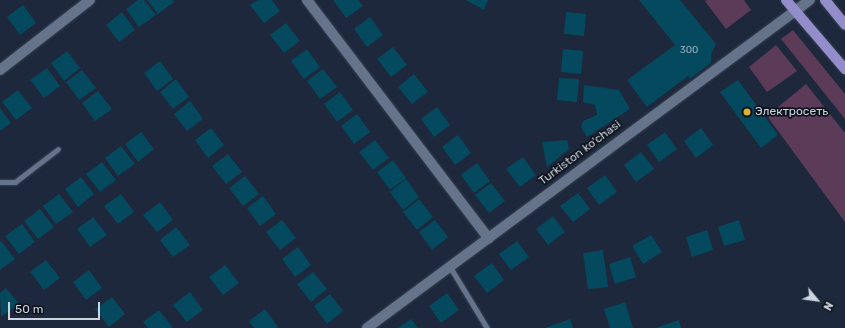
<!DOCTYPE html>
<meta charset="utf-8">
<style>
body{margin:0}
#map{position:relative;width:845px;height:328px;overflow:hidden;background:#1d283c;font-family:Rubik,sans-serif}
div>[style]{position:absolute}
.green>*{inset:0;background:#5c3b59}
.building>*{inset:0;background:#05495e}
.roads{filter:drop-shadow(0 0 1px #3a4454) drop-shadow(0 0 1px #3a4454)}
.lane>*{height:5px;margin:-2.5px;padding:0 2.5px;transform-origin:2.5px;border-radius:2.5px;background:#66748b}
.street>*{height:10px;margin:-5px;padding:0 5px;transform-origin:5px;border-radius:5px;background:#66748b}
.primary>*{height:10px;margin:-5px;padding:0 5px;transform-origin:5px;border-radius:5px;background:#948dcb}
.dots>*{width:11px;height:11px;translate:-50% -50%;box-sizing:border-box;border:2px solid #0c111a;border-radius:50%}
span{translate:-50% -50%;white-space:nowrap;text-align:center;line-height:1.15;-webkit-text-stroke:3.5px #0c111a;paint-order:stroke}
.number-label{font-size:10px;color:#9ab1c0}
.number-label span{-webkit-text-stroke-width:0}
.poi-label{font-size:12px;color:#ccd4e1}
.left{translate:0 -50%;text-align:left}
.street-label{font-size:12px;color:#ccd4e1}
.north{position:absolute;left:797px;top:280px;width:40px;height:40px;-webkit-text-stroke:3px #0c111a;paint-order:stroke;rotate:119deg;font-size:11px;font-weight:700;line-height:16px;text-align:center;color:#ccd4e1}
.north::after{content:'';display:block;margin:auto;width:14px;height:18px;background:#ccd4e1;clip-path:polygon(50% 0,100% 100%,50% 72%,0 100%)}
.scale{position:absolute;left:8px;top:302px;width:92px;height:18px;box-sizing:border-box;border:2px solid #ccd4e1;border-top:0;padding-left:5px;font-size:12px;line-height:14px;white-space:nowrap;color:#ccd4e1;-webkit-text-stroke:3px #0c111a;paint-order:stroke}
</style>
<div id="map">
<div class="green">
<i style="clip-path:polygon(707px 0,744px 0,751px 10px,726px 29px,705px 1px)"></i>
<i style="clip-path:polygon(793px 30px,845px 94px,845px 119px,781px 39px)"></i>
<i style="clip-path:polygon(776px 45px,797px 71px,767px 92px,749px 67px)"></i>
<i style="clip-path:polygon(806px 84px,845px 133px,845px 222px,767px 116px)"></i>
</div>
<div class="building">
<i style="clip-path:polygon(138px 0,144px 0,156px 15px,139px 27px,126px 9px)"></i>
<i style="clip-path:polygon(147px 0,173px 0,174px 2px,158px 14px)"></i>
<i style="clip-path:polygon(258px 0,272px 0,280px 11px,264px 23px,250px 5px)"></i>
<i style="clip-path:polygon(333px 0,358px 0,363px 6px,346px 18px)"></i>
<i style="clip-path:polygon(466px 0,488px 0,484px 10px)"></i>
<i style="clip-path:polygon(639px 0,680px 0,716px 44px,711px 54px,711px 63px,690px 79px,688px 76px,647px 107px,627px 80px,675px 45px)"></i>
<i style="clip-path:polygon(23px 5px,36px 23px,20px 35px,7px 17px)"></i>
<i style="clip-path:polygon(122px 12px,135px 30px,119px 42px,106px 25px)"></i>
<i style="clip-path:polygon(566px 12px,586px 14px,584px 36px,564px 34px)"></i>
<i style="clip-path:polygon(370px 17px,383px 35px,367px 47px,354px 29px)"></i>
<i style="clip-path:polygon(286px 23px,300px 41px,284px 53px,270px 35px)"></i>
<i style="clip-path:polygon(393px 47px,407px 65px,391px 77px,377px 59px)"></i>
<i style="clip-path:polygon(307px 49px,320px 67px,304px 79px,291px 61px)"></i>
<i style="clip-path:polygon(563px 49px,583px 51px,581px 74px,561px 72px)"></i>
<i style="clip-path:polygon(67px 51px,80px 68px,64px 81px,51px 63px)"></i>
<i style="clip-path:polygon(160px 61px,173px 79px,157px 91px,144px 73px)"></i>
<i style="clip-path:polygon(47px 68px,60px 86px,44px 98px,30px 80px)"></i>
<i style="clip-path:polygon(323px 69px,337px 87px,320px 99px,307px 81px)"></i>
<i style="clip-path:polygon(82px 70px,96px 88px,79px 100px,66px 82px)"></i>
<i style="clip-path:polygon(414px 74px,428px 92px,412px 104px,398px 87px)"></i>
<i style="clip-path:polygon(559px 78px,579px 79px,577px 102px,557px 100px)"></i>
<i style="clip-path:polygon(176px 79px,189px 97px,173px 109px,160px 92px)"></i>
<i style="clip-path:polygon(738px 80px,778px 135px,761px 148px,720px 92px)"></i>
<i style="clip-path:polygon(584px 85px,619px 90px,630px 109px,587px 137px,581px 127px,583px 121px,597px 115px,595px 105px,583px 102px)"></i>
<i style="clip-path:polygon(18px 90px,32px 108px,16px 120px,2px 102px)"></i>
<i style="clip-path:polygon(98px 91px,112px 109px,95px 121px,82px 103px)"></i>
<i style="clip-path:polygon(340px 92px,353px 110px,337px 122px,324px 104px)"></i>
<i style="clip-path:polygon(190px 101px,203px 119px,187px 131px,174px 114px)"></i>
<i style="clip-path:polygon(437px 107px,450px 125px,434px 137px,421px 119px)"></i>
<i style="clip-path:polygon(0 108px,11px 123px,0 131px)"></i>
<i style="clip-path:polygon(357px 114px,370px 132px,354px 144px,341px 126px)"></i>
<i style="clip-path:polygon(211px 128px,224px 145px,208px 158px,195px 140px)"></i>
<i style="clip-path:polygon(701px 128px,713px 145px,696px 158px,684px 141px)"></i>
<i style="clip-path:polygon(141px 132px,154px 149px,138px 162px,125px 144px)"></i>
<i style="clip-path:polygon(665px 132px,677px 149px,659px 162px,647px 145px)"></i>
<i style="clip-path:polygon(458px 135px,471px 153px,455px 165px,442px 147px)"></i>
<i style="clip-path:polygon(375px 140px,389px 158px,373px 170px,359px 152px)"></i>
<i style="clip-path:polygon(567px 140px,569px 149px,547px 167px,542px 142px)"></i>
<i style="clip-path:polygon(121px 146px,135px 164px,118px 176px,105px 158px)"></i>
<i style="clip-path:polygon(641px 152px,654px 169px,636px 182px,624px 165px)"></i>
<i style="clip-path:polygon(228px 154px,242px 172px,226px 184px,212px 166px)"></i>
<i style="clip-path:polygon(523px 157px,536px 175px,520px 187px,506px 169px)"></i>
<i style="clip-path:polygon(393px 160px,406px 178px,390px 190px,377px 172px)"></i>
<i style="clip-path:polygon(102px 162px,116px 180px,100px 192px,86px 174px)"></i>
<i style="clip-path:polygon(477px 163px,490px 181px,474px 193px,461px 175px)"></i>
<i style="clip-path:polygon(605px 175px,617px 192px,599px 205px,587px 188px)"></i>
<i style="clip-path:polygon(245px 176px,259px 194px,243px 206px,229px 188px)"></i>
<i style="clip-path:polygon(81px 177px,94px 194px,78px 207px,65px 189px)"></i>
<i style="clip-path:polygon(406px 179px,419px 197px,403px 210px,390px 192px)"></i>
<i style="clip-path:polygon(491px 183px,505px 201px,489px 213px,475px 195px)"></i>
<i style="clip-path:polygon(578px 193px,590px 209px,573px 222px,560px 206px)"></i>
<i style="clip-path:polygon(59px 194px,73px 212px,56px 224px,43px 206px)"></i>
<i style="clip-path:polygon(121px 194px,134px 212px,118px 224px,104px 206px)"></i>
<i style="clip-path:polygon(263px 196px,276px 214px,260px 226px,247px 208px)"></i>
<i style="clip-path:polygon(419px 199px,433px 217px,417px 230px,403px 212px)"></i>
<i style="clip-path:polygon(160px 202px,173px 220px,157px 232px,143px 215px)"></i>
<i style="clip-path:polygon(40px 209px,54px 227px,38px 239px,24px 221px)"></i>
<i style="clip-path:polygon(553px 216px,565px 232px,548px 245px,536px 229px)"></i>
<i style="clip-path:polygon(93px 217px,107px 235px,90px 247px,77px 229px)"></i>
<i style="clip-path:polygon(282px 220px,296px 238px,280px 250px,266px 232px)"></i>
<i style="clip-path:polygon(435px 220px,448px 237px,432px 250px,419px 232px)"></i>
<i style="clip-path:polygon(739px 220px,745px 240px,724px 246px,718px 227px)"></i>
<i style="clip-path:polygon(22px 224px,35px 242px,19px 254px,5px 236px)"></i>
<i style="clip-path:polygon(176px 227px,190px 245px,173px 257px,160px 240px)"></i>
<i style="clip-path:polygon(707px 230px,713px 250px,692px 257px,686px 237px)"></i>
<i style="clip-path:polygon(651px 235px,662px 252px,643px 264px,632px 246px)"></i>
<i style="clip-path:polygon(1px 241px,15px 259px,0 270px,0 242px)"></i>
<i style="clip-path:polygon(517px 241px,529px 257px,511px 270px,499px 254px)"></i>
<i style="clip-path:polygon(298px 247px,311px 265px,295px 277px,282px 259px)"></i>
<i style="clip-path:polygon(603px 250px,608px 287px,588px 289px,583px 253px)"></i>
<i style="clip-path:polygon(630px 257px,636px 277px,615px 284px,609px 264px)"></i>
<i style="clip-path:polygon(46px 260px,60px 278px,44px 290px,30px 272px)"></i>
<i style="clip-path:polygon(492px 263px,504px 280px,487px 293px,474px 276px)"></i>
<i style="clip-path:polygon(225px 265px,239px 283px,223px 295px,209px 277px)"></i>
<i style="clip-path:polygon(89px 270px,102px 288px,86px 300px,73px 282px)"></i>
<i style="clip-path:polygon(313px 272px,327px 289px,311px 302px,297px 284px)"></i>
<i style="clip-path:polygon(6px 288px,19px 304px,1px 317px,0 293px)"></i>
<i style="clip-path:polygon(190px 292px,203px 310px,187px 322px,173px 305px)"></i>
<i style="clip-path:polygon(447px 293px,459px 310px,441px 323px,429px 306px)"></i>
<i style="clip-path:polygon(330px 294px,343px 311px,327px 324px,314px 306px)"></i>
<i style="clip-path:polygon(112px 297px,125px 314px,109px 327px,95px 309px)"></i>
<i style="clip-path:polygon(625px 302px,633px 328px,610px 328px,604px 309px)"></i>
<i style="clip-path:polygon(265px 309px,278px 327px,276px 328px,254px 328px,249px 321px)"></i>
<i style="clip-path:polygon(159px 310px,173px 328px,148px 328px,143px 322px)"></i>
<i style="clip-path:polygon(411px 319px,418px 328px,398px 328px)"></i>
<i style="clip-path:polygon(570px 319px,573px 328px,545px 328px)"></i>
<i style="clip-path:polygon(679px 320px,681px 328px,656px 328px)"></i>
</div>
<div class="roads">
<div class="lane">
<i style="left:0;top:182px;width:15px"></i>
<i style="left:15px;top:182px;width:54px;rotate:-37.5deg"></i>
<i style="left:450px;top:267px;width:71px;rotate:58.8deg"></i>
</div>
<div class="street">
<i style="left:307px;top:0;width:300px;rotate:52.7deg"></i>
<i style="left:0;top:70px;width:114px;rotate:-37.9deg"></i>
<i style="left:367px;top:328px;width:551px;rotate:-36.52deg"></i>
</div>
<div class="primary">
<i style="left:786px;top:0;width:91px;rotate:49.5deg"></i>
<i style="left:825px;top:0;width:32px;rotate:51deg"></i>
</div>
</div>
<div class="dots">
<i style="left:747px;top:112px;background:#dcb233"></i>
</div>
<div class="number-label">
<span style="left:689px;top:51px">300</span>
</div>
<div class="poi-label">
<span class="left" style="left:755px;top:112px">Электросеть</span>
</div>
<div class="street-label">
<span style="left:580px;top:153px;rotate:-37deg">Turkiston ko'chasi</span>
</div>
<div class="north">N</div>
<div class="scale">50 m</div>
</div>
